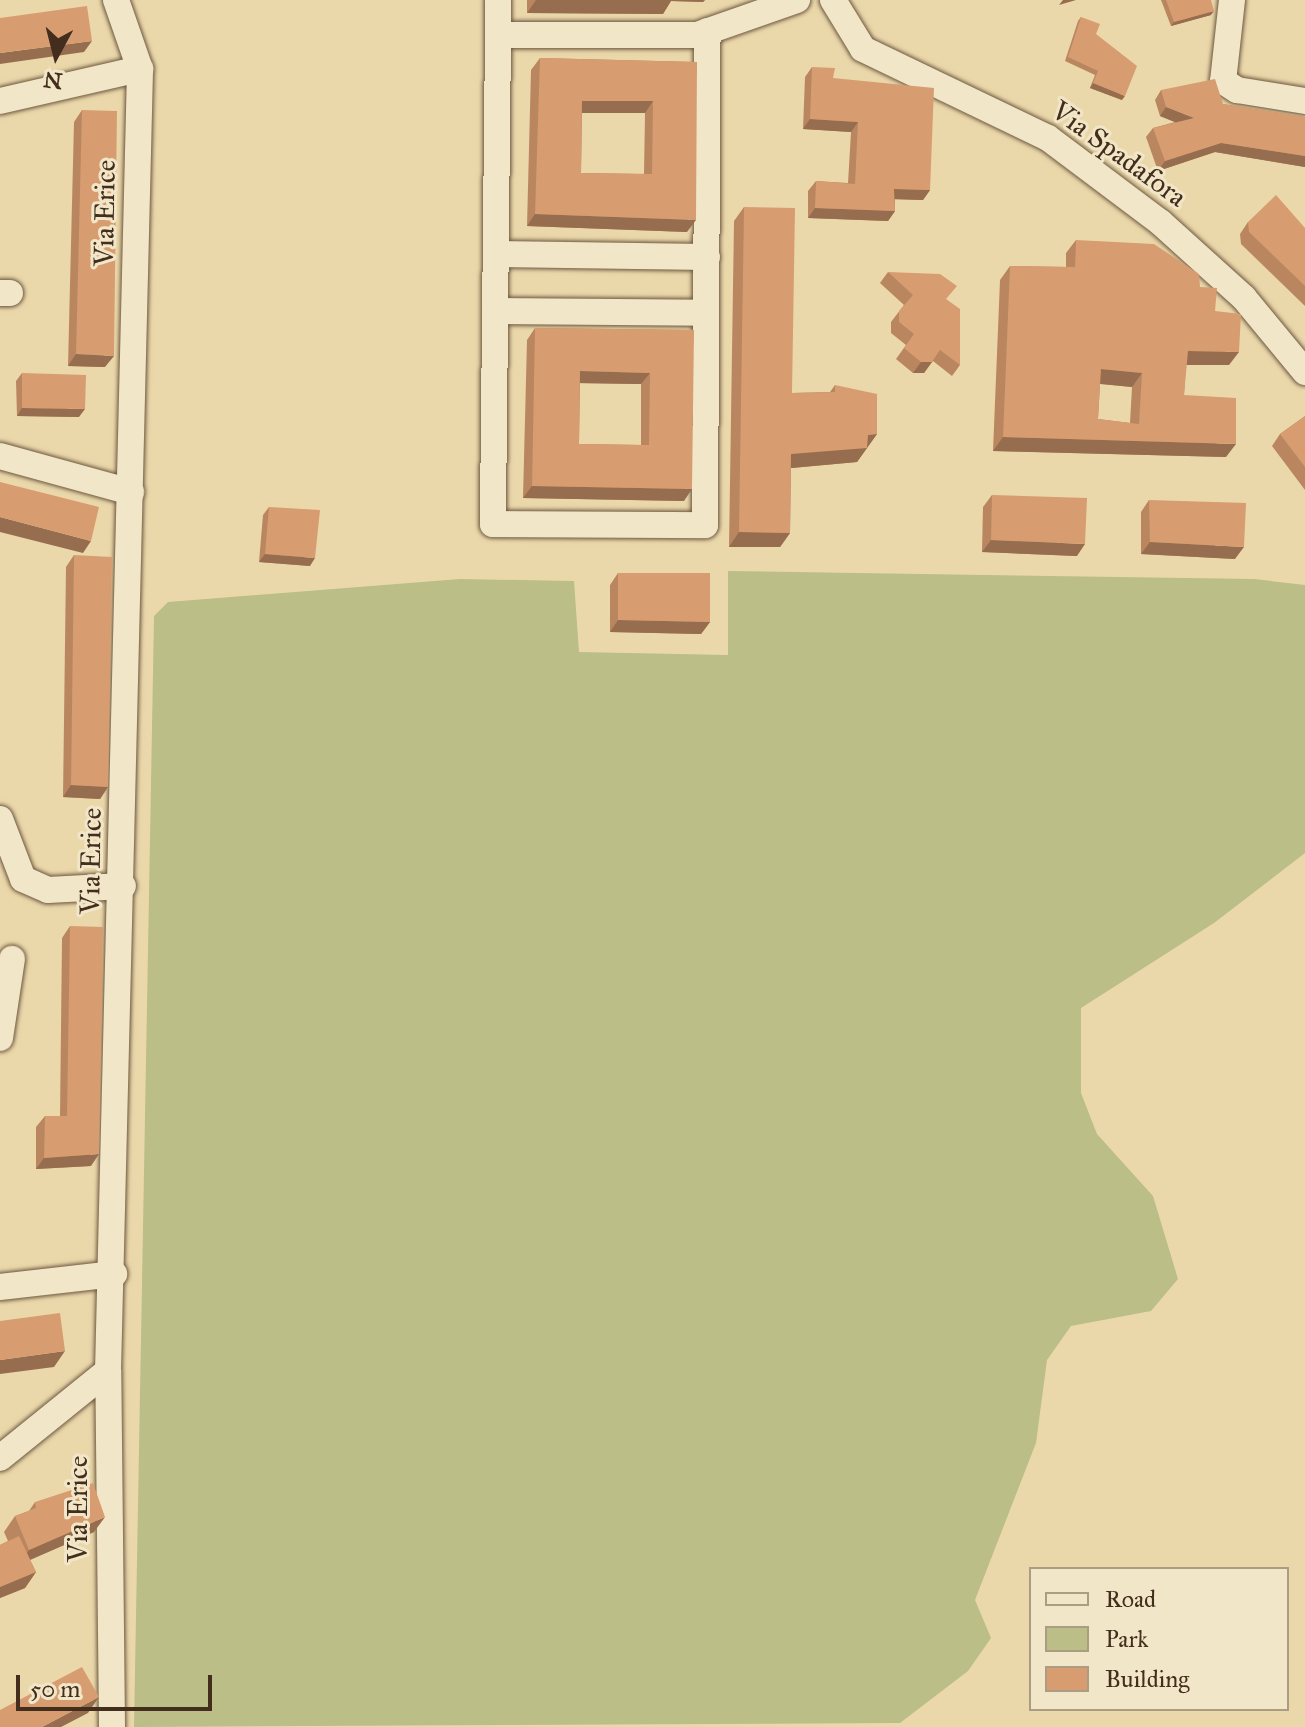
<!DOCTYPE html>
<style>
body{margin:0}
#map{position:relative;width:1305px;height:1727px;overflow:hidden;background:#ebd8aa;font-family:"IM FELL Great Primer",serif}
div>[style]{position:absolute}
.green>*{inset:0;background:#bbbe86}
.roads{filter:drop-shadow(0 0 2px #6d5840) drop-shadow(0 0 2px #6d5840)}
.minor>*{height:26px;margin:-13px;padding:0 13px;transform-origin:13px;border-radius:13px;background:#f2e6c8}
.wall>*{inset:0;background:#b98660}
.shaded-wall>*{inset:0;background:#966d4e}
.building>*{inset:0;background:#d79c70}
span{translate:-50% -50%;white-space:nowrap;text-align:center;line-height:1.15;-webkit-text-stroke:6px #f2e6c8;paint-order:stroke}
.street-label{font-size:28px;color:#432d1d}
.legend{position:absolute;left:1029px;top:1567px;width:260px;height:144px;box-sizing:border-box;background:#f2e6c8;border:2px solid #ac9c84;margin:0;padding:10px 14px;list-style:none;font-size:24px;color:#432d1d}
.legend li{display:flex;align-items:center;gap:16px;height:40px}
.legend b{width:40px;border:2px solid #ac9c84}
.north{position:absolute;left:16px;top:16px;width:80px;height:80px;-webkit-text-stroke:6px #f2e6c8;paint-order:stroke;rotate:187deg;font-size:22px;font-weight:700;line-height:32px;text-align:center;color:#432d1d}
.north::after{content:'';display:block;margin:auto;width:28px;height:36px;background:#432d1d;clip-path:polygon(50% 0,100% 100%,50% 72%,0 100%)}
.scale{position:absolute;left:16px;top:1675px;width:196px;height:36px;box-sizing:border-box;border:4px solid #432d1d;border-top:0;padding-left:10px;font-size:24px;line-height:28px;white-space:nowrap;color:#432d1d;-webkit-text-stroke:6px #f2e6c8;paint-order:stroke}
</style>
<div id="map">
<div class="green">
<i style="clip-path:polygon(728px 571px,1254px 579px,1305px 585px,1305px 853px,1214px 923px,1081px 1008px,1081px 1093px,1097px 1134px,1153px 1196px,1178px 1279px,1151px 1311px,1071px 1326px,1047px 1360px,1036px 1443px,975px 1600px,991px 1638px,968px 1671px,900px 1723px,134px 1727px,154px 616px,168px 602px,460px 579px,574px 581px,579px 652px,728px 655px)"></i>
</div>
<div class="roads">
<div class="minor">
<i style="left:498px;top:0;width:35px;rotate:90deg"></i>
<i style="left:498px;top:35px;width:199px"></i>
<i style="left:697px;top:35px;width:106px;rotate:-19.3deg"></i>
<i style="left:833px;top:0;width:57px;rotate:58.5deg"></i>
<i style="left:863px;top:49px;width:205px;rotate:25.7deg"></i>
<i style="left:1048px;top:138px;width:140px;rotate:36.9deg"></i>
<i style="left:1160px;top:222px;width:113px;rotate:42.1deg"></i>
<i style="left:1244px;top:298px;width:96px;rotate:50.5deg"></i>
<i style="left:1232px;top:0;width:81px;rotate:96.3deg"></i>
<i style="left:1223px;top:81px;width:17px;rotate:33deg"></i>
<i style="left:1237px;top:90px;width:69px;rotate:9.2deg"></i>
<i style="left:498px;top:35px;width:489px;rotate:90.6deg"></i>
<i style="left:493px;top:524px;width:212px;rotate:0.3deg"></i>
<i style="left:705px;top:525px;width:494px;rotate:-89.7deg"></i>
<i style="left:0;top:101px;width:144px;rotate:-12.9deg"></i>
<i style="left:496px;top:254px;width:211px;rotate:0.8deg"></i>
<i style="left:0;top:293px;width:10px"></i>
<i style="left:495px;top:311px;width:211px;rotate:0.5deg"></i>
<i style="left:0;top:456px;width:136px;rotate:15.4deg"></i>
<i style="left:0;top:819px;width:64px;rotate:69deg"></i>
<i style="left:23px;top:879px;width:27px;rotate:24deg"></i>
<i style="left:48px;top:890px;width:75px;rotate:-3.1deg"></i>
<i style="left:0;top:1038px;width:80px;rotate:-81.4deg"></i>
<i style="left:0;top:1287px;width:115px;rotate:-6.5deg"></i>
<i style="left:0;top:1458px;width:139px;rotate:-38.9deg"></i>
<i style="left:112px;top:1727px;width:356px;rotate:-90.6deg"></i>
<i style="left:108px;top:1371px;width:1302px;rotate:-88.59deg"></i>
<i style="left:140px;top:69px;width:73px;rotate:-109.2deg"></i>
</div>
</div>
<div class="wall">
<i style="clip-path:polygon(527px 0,705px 0,703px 2px,671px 1px,663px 14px,527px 13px)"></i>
<i style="clip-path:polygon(1161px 0,1211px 0,1211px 15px,1171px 26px)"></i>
<i style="clip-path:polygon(1081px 17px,1096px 34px,1122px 100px,1090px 88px,1095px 75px,1065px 61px,1078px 21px)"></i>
<i style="clip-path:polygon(evenodd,540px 58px,697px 62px,687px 232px,527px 226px,531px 70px,540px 58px,582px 113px,645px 113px,644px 174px,581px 173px,582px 113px)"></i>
<i style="clip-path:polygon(812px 67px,833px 78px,930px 190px,923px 200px,895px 199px,895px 211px,888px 221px,808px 218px,808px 191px,816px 181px,848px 183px,851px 132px,803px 129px,805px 77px)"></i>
<i style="clip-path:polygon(1161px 90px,1223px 104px,1305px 117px,1305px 167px,1215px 152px,1158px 171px,1146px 137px,1153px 128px,1175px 122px,1160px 116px,1155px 100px)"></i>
<i style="clip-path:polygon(82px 110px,105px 367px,68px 366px,74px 122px)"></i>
<i style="clip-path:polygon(744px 207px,792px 393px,830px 392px,835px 385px,877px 434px,857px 462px,791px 468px,790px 533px,780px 547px,729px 547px,734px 221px)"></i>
<i style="clip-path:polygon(1248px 222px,1305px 228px,1305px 306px,1241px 244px,1240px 234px)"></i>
<i style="clip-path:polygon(evenodd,1076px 240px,1200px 287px,1215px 311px,1229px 365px,1186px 365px,1184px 395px,1226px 457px,993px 451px,1000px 280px,1010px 266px,1066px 267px,1066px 253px,1076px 240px,1100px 384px,1132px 387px,1130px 423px,1098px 419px,1100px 384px)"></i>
<i style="clip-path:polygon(888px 272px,947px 300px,960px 365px,952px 376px,933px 361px,924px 373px,913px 373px,896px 359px,906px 345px,891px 333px,891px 322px,904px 305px,880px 283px)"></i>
<i style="clip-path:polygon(evenodd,535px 328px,694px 330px,684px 501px,523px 498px,527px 340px,535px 328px,580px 383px,641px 384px,641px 445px,579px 444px,580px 383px)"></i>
<i style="clip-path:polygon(22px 373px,79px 417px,17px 416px,16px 381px)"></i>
<i style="clip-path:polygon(1305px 416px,1305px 490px,1272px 446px,1280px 434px)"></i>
<i style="clip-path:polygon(992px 495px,1077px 556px,982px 552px,983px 507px)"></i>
<i style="clip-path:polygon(1149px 500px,1235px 559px,1141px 554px,1141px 512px)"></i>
<i style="clip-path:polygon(269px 507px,310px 566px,259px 562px,263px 515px)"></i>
<i style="clip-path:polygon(74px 555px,108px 787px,100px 799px,63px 797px,66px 567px)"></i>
<i style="clip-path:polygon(618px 573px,710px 622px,701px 634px,610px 632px,610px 585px)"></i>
<i style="clip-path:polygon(70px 926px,91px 1166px,36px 1169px,36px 1127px,45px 1116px,60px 1116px,62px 938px)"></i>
<i style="clip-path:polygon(35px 1502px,94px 1532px,30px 1560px,36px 1572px,25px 1588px,0 1598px,0 1545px,8px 1541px,4px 1532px,15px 1516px,29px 1511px)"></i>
</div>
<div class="shaded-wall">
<i style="clip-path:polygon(536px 0,705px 0,703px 2px,671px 1px,663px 14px,527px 13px)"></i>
<i style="clip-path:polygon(1063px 0,1076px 0,1059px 5px)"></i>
<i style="clip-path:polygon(1214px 11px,1211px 15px,1171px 26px,1174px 22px)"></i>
<i style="clip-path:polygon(92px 41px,84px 52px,0 64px,0 53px)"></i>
<i style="clip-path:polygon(1093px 83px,1125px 96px,1122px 100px,1090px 88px)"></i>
<i style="clip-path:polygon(582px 101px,653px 101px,645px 113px,574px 113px)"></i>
<i style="clip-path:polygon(1166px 107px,1194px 118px,1187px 127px,1160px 116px)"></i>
<i style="clip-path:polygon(810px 119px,858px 122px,851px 132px,803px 129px)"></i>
<i style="clip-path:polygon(1221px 143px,1305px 156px,1305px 167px,1215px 152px,1158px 171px,1165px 161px)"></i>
<i style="clip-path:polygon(894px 189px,930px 190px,923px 200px,887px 199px)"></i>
<i style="clip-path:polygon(815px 208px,895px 211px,888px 221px,808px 218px)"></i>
<i style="clip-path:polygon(535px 214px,696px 220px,687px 232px,527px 226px)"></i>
<i style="clip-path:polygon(940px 350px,924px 373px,913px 373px,921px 362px)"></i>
<i style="clip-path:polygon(1188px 351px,1239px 352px,1229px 365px,1178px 365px)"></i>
<i style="clip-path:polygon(76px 354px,114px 356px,105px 367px,68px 366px)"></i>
<i style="clip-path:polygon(1101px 369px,1142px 373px,1132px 387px,1092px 383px)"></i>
<i style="clip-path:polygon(580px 371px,650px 373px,641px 384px,571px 383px)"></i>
<i style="clip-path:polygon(22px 408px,85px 409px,79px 417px,17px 416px)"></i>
<i style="clip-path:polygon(877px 434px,857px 462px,781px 469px,791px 454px,868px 435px)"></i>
<i style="clip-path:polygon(1003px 437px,1236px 444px,1226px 457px,993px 451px)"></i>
<i style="clip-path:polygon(532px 486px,692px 489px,684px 501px,523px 498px)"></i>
<i style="clip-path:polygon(0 517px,91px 541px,83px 553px,0 532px)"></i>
<i style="clip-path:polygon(739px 532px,790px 533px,780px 547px,729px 547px)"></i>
<i style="clip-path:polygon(991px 540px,1085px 544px,1077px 556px,982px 552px)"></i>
<i style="clip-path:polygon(1150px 542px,1244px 547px,1235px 559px,1141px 554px)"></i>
<i style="clip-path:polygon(265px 554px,315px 558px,310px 566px,259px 562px)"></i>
<i style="clip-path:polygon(618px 620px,710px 622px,701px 634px,610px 632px)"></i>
<i style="clip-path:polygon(71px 785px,108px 787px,100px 799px,63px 797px)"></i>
<i style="clip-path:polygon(99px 1154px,91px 1166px,36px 1169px,44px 1158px)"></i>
<i style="clip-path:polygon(65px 1351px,54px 1367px,0 1374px,0 1360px)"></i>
<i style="clip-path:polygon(105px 1517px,94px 1532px,18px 1565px,29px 1550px)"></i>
<i style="clip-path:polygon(36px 1572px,25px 1588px,0 1598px,0 1587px)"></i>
<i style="clip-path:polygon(99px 1697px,88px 1713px,61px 1727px,42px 1727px)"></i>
</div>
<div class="building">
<i style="clip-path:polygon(1166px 0,1211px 0,1214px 11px,1174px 22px)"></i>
<i style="clip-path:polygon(87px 6px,92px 41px,0 53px,0 18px)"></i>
<i style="clip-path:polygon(1081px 17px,1100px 24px,1096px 34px,1137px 66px,1125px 96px,1093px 83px,1098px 71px,1068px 57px)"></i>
<i style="clip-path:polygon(evenodd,540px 58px,697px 62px,696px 220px,535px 214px,540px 58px,582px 101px,653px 101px,652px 174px,581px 173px,582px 101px)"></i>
<i style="clip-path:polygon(812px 67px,835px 68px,833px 78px,934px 88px,930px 190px,894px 189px,895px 211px,815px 208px,816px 181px,855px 184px,858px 122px,810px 119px)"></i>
<i style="clip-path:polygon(1215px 79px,1223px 104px,1305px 117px,1305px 156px,1221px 143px,1165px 161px,1153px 128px,1194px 118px,1166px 107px,1161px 90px)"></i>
<i style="clip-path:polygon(82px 110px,117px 111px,114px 356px,76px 354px)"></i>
<i style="clip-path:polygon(1276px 195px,1305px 228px,1305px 286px,1249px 232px,1248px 222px)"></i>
<i style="clip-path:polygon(744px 207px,795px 208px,792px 393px,835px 392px,835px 385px,877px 394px,877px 434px,868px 435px,867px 448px,791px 454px,790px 533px,739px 532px)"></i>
<i style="clip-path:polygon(evenodd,1076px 240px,1154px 244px,1199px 274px,1200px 287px,1217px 288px,1215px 311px,1241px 314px,1239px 352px,1188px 351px,1184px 395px,1236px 398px,1236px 444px,1003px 437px,1010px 266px,1075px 267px,1076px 240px,1101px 369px,1142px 373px,1139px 424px,1098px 419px,1101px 369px)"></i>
<i style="clip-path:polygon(888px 272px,940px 274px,957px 286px,946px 299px,960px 309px,960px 365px,940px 350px,932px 362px,921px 362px,904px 348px,914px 334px,899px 322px,899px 311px,913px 295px)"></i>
<i style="clip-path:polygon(evenodd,535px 328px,694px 330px,692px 489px,532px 486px,535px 328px,580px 371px,650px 373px,649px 445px,579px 444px,580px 371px)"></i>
<i style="clip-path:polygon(22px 373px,86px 375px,85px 409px,22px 408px)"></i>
<i style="clip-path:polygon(1305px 416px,1305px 467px,1280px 434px)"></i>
<i style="clip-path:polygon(0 482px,99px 507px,91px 541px,0 517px)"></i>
<i style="clip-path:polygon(992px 495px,1087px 498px,1085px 544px,991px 540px)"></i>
<i style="clip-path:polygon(1149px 500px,1246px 503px,1244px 547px,1150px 542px)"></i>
<i style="clip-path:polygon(269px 507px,320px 510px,315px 558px,265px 554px)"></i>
<i style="clip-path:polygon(74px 555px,112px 557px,108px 787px,71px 785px)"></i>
<i style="clip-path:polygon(618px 573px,710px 573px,710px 622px,618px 620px)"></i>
<i style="clip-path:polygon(70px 926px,103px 927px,99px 1154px,44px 1158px,45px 1116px,67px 1116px)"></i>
<i style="clip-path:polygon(60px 1313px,65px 1351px,0 1360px,0 1321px)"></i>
<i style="clip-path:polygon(93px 1483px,105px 1517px,29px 1550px,15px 1516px,36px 1508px,35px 1502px)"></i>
<i style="clip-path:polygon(19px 1536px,36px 1572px,0 1587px,0 1545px)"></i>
<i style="clip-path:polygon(82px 1667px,99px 1697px,42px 1727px,0 1727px,0 1710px)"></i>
</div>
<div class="street-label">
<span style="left:1119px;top:154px;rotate:36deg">Via Spadafora</span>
<span style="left:105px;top:213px;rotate:-89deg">Via Erice</span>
<span style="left:91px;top:861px;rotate:-89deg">Via Erice</span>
<span style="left:78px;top:1509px;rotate:-90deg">Via Erice</span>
</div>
<ul class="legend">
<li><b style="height:10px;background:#f2e6c8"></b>Road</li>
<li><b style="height:22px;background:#bbbe86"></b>Park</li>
<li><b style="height:22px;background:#d79c70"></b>Building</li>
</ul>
<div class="north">N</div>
<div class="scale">50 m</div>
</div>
